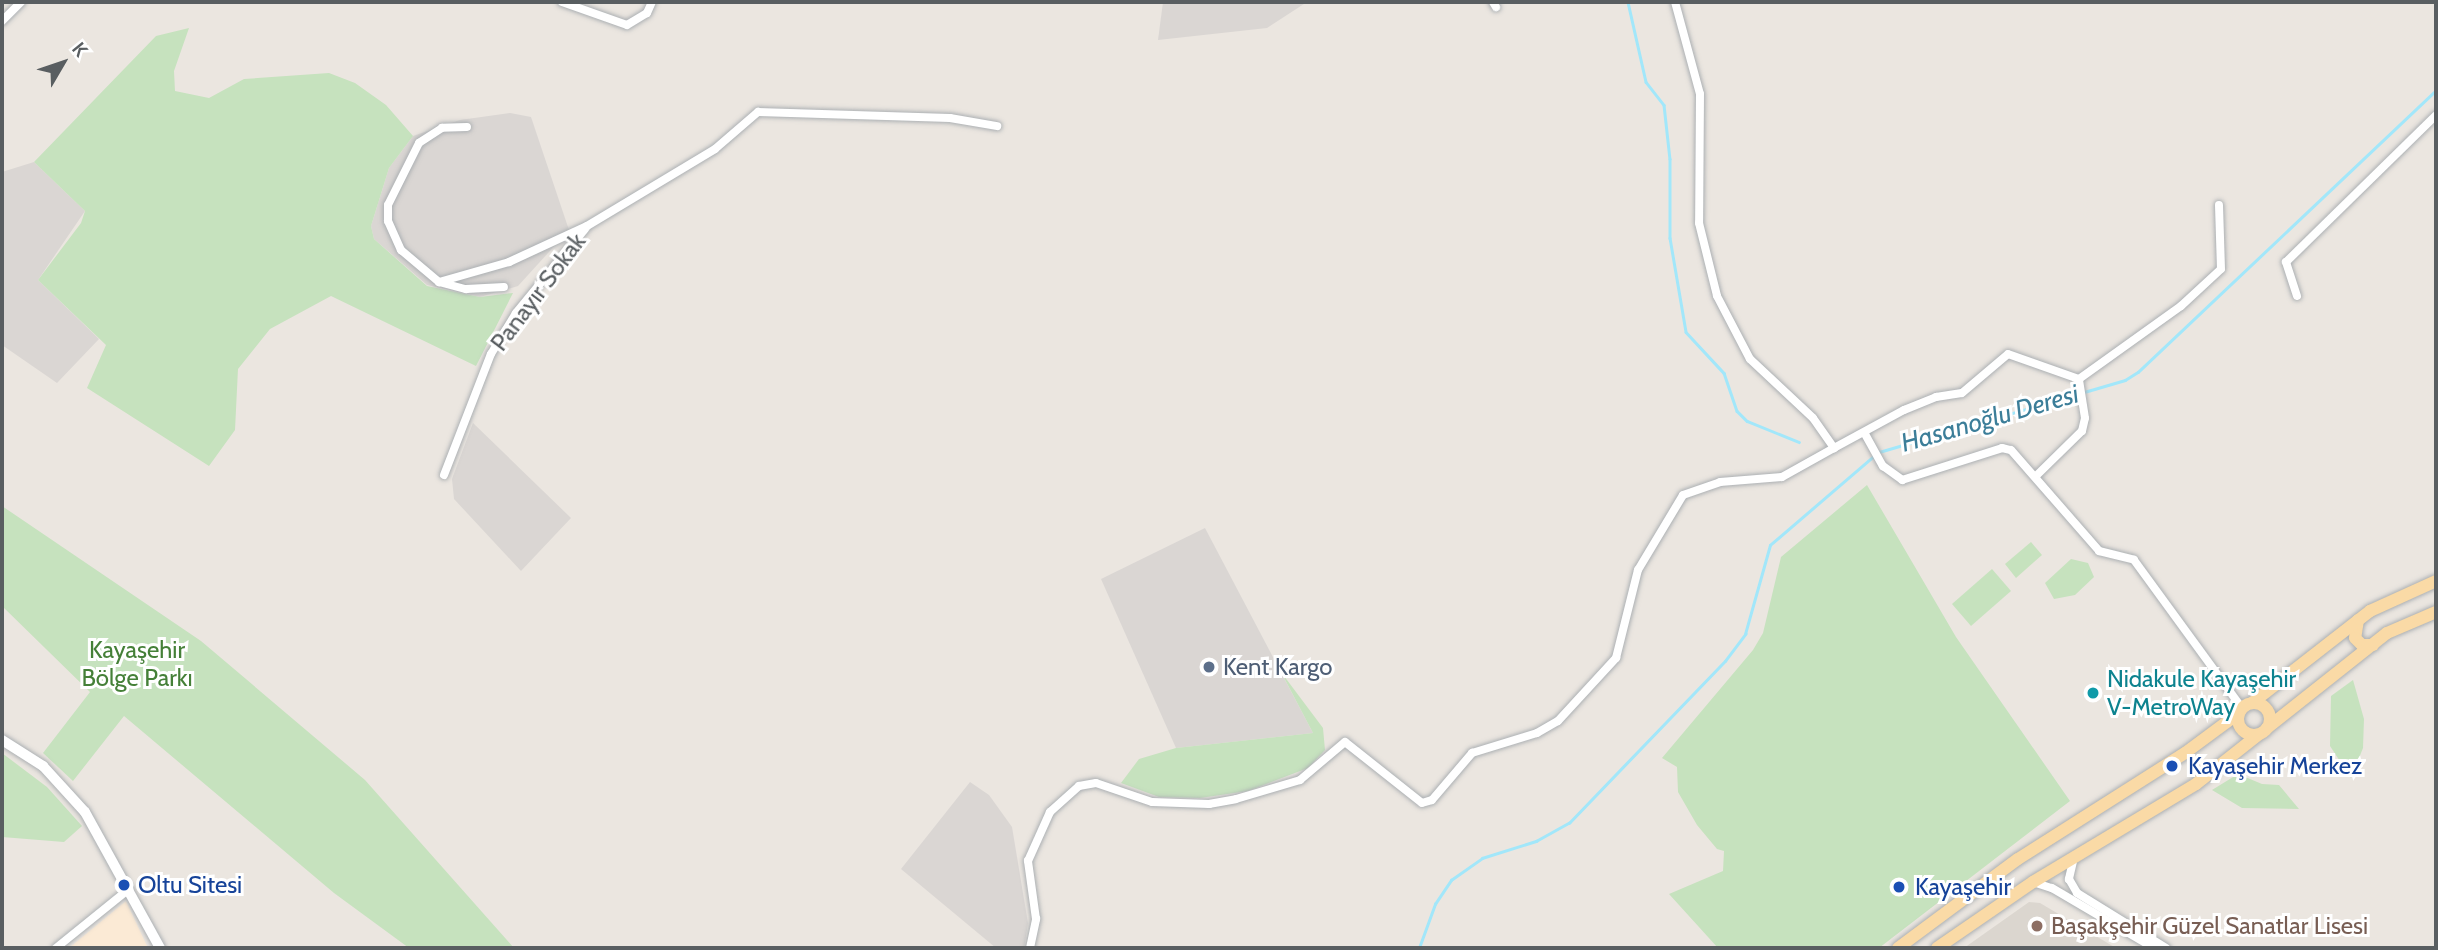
<!DOCTYPE html>
<meta charset="utf-8">
<style>
body{margin:0}
#map{position:relative;width:2438px;height:950px;overflow:hidden;background:#ebe6e0;font-family:Cabin,sans-serif}
div>[style]{position:absolute}
.commercial>*{inset:0;background:#fbead5}
.industrial>*{inset:0;background:#dad6d3}
.education>*{inset:0;background:#dbd6cf}
.green>*{inset:0;background:#c6e2be}
.stream>*{height:2.5px;margin:-1.25px;padding:0 1.25px;transform-origin:1.25px;border-radius:1.25px;background:#a2e7fa}
.roads{filter:drop-shadow(0 0 2px #acb0b3) drop-shadow(0 0 2px #acb0b3)}
.minor>*{height:8px;margin:-4px;padding:0 4px;transform-origin:4px;border-radius:4px;background:#fff}
.tertiary>*{height:10px;margin:-5px;padding:0 5px;transform-origin:5px;border-radius:5px;background:#fff}
.primary>*{height:12px;margin:-6px;padding:0 6px;transform-origin:6px;border-radius:6px;background:#fadaa6}
.primary>.ring{margin:-6px;padding:0;box-sizing:content-box;background:none;border:12px solid #fadaa6;border-radius:50%}
.dots>*{width:19px;height:19px;translate:-50% -50%;box-sizing:border-box;border:4px solid #fff;border-radius:50%}
span{translate:-50% -50%;white-space:nowrap;text-align:center;line-height:1.15;-webkit-text-stroke:6px #fff;paint-order:stroke}
.street-label{font-size:24px;color:#595e61}
.park-label{font-size:24px;color:#458038}
.service-label{font-size:24px;color:#4e5e75}
.left{translate:0 -50%;text-align:left}
.culture-label{font-size:24px;color:#0d838f}
.transit-label{font-size:24px;color:#164399}
.education-label{font-size:24px;color:#785e54}
.water-label{font-size:26px;color:#3c7e99;font-style:italic}
.frame{position:absolute;inset:0;border:4px solid #595e61;pointer-events:none}
.north{position:absolute;left:28px;top:28px;width:70px;height:70px;-webkit-text-stroke:5px #fff;paint-order:stroke;rotate:51deg;font-size:19px;font-weight:700;line-height:28px;text-align:center;color:#595e61}
.north::after{content:'';display:block;margin:auto;width:24px;height:32px;background:#595e61;clip-path:polygon(50% 0,100% 100%,50% 72%,0 100%)}
</style>
<div id="map">
<div class="commercial">
<i style="clip-path:polygon(126px 901px,148px 948px,69px 948px)"></i>
</div>
<div class="industrial">
<i style="clip-path:polygon(1163px 2px,1307px 2px,1267px 28px,1158px 40px)"></i>
<i style="clip-path:polygon(510px 113px,531px 117px,569px 230px,518px 286px,480px 297px,427px 285px,374px 239px,371px 226px,389px 168px,413px 136px,460px 120px)"></i>
<i style="clip-path:polygon(34px 162px,85px 211px,38px 280px,99px 339px,57px 383px,2px 345px,2px 172px)"></i>
<i style="clip-path:polygon(473px 423px,571px 518px,521px 571px,454px 499px,452px 479px)"></i>
<i style="clip-path:polygon(1205px 528px,1313px 733px,1176px 748px,1101px 579px)"></i>
<i style="clip-path:polygon(970px 782px,989px 795px,1012px 827px,1028px 923px,1024px 948px,996px 948px,901px 869px)"></i>
</div>
<div class="education">
<i style="clip-path:polygon(2029px 902px,2040px 903px,2116px 948px,1964px 948px)"></i>
</div>
<div class="green">
<i style="clip-path:polygon(189px 28px,174px 71px,175px 91px,209px 98px,244px 79px,329px 73px,355px 83px,386px 105px,413px 136px,389px 168px,371px 226px,374px 239px,427px 286px,480px 297px,513px 293px,476px 366px,331px 296px,270px 329px,238px 369px,235px 430px,209px 466px,87px 388px,106px 345px,38px 280px,81px 223px,85px 211px,34px 162px,156px 36px)"></i>
<i style="clip-path:polygon(1867px 485px,1956px 637px,2070px 801px,1879px 948px,1718px 948px,1669px 894px,1723px 871px,1724px 851px,1717px 849px,1697px 825px,1678px 792px,1677px 767px,1662px 758px,1753px 650px,1763px 633px,1781px 557px)"></i>
<i style="clip-path:polygon(2px 506px,201px 641px,365px 780px,514px 948px,409px 948px,334px 893px,124px 716px,73px 781px,43px 753px,90px 692px,2px 606px)"></i>
<i style="clip-path:polygon(2031px 542px,2042px 555px,2016px 578px,2005px 564px)"></i>
<i style="clip-path:polygon(2071px 559px,2088px 563px,2094px 577px,2075px 595px,2054px 599px,2045px 583px)"></i>
<i style="clip-path:polygon(1992px 569px,2011px 591px,1971px 626px,1952px 604px)"></i>
<i style="clip-path:polygon(1281px 672px,1323px 728px,1325px 750px,1308px 768px,1248px 791px,1200px 798px,1159px 797px,1121px 783px,1139px 759px,1176px 748px,1313px 733px)"></i>
<i style="clip-path:polygon(2353px 680px,2364px 719px,2363px 748px,2351px 778px,2330px 746px,2331px 696px)"></i>
<i style="clip-path:polygon(2px 753px,47px 787px,82px 826px,64px 842px,2px 837px)"></i>
<i style="clip-path:polygon(2238px 774px,2262px 784px,2279px 785px,2299px 809px,2242px 808px,2212px 790px)"></i>
</div>
<div class="stream">
<i style="left:1628px;top:2px;width:82px;rotate:77.3deg"></i>
<i style="left:1646px;top:82px;width:29px;rotate:52deg"></i>
<i style="left:1664px;top:105px;width:54px;rotate:83.7deg"></i>
<i style="left:1670px;top:159px;width:79px;rotate:90deg"></i>
<i style="left:1670px;top:238px;width:95px;rotate:80.3deg"></i>
<i style="left:1686px;top:332px;width:56px;rotate:47.2deg"></i>
<i style="left:1724px;top:373px;width:40px;rotate:71.1deg"></i>
<i style="left:1737px;top:411px;width:14px;rotate:45deg"></i>
<i style="left:1747px;top:421px;width:56px;rotate:22deg"></i>
<i style="left:1879px;top:452px;width:256px;rotate:-16.3deg"></i>
<i style="left:2125px;top:380px;width:15px;rotate:-32deg"></i>
<i style="left:2138px;top:372px;width:410px;rotate:-43.4deg"></i>
<i style="left:1419px;top:948px;width:47px;rotate:-70deg"></i>
<i style="left:1435px;top:904px;width:29px;rotate:-56deg"></i>
<i style="left:1451px;top:880px;width:38px;rotate:-35deg"></i>
<i style="left:1482px;top:858px;width:57px;rotate:-17.5deg"></i>
<i style="left:1536px;top:841px;width:38px;rotate:-29deg"></i>
<i style="left:1569px;top:823px;width:225px;rotate:-46.1deg"></i>
<i style="left:1725px;top:661px;width:34px;rotate:-53deg"></i>
<i style="left:1745px;top:634px;width:92px;rotate:-74.3deg"></i>
<i style="left:1770px;top:545px;width:137px;rotate:-40.6deg"></i>
</div>
<div class="roads">
<div class="minor">
<i style="left:562px;top:2px;width:69px;rotate:19.5deg"></i>
<i style="left:627px;top:25px;width:23px;rotate:-31deg"></i>
<i style="left:647px;top:13px;width:12px;rotate:-66deg"></i>
<i style="left:1493px;top:2px;width:6px;rotate:59deg"></i>
<i style="left:1675px;top:2px;width:95px;rotate:74.8deg"></i>
<i style="left:1700px;top:94px;width:129px;rotate:90.4deg"></i>
<i style="left:1699px;top:223px;width:75px;rotate:76.1deg"></i>
<i style="left:1717px;top:296px;width:71px;rotate:62.4deg"></i>
<i style="left:1750px;top:359px;width:86px;rotate:43.1deg"></i>
<i style="left:1813px;top:418px;width:37px;rotate:55deg"></i>
<i style="left:1834px;top:448px;width:80px;rotate:-28.5deg"></i>
<i style="left:1904px;top:410px;width:35px;rotate:-22deg"></i>
<i style="left:1936px;top:397px;width:26px;rotate:-9deg"></i>
<i style="left:1962px;top:393px;width:60px;rotate:-40.3deg"></i>
<i style="left:2008px;top:354px;width:75px;rotate:19.4deg"></i>
<i style="left:2079px;top:379px;width:125px;rotate:-35.6deg"></i>
<i style="left:2181px;top:306px;width:54px;rotate:-42.8deg"></i>
<i style="left:2221px;top:269px;width:64px;rotate:-91.8deg"></i>
<i style="left:2px;top:21px;width:27px;rotate:-45deg"></i>
<i style="left:467px;top:127px;width:25px;rotate:178deg"></i>
<i style="left:442px;top:128px;width:27px;rotate:147deg"></i>
<i style="left:419px;top:143px;width:69px;rotate:116.6deg"></i>
<i style="left:388px;top:205px;width:16px;rotate:90deg"></i>
<i style="left:388px;top:221px;width:32px;rotate:66deg"></i>
<i style="left:401px;top:250px;width:50px;rotate:40.1deg"></i>
<i style="left:439px;top:282px;width:28px;rotate:15deg"></i>
<i style="left:466px;top:289px;width:38px;rotate:-3deg"></i>
<i style="left:439px;top:282px;width:73px;rotate:-15.9deg"></i>
<i style="left:509px;top:262px;width:86px;rotate:-24.8deg"></i>
<i style="left:587px;top:226px;width:149px;rotate:-31deg"></i>
<i style="left:715px;top:149px;width:57px;rotate:-40.7deg"></i>
<i style="left:758px;top:112px;width:192px;rotate:1.8deg"></i>
<i style="left:950px;top:118px;width:48px;rotate:9.7deg"></i>
<i style="left:2297px;top:296px;width:36px;rotate:-108deg"></i>
<i style="left:2286px;top:262px;width:210px;rotate:-44.4deg"></i>
<i style="left:1865px;top:434px;width:37px;rotate:61deg"></i>
<i style="left:1883px;top:466px;width:24px;rotate:36deg"></i>
<i style="left:1902px;top:480px;width:105px;rotate:-17.7deg"></i>
<i style="left:2002px;top:448px;width:9px;rotate:13deg"></i>
<i style="left:2011px;top:450px;width:134px;rotate:48.9deg"></i>
<i style="left:2099px;top:551px;width:36px;rotate:14deg"></i>
<i style="left:2134px;top:560px;width:183px;rotate:53.9deg"></i>
<i style="left:444px;top:475px;width:130px;rotate:-68.8deg"></i>
<i style="left:491px;top:354px;width:48px;rotate:-58.6deg"></i>
<i style="left:516px;top:313px;width:109px;rotate:-50.6deg"></i>
<i style="left:2036px;top:476px;width:64px;rotate:-44.4deg"></i>
<i style="left:2082px;top:431px;width:13px;rotate:-77deg"></i>
<i style="left:2085px;top:418px;width:39px;rotate:-99deg"></i>
<i style="left:2074px;top:857px;width:23px;rotate:103deg"></i>
<i style="left:2069px;top:879px;width:16px;rotate:60deg"></i>
<i style="left:2077px;top:893px;width:105px;rotate:31.7deg"></i>
<i style="left:2033px;top:882px;width:20px;rotate:18deg"></i>
<i style="left:2052px;top:888px;width:118px;rotate:30.5deg"></i>
<i style="left:56px;top:948px;width:94px;rotate:-38.9deg"></i>
<i style="left:1030px;top:948px;width:30px;rotate:-78deg"></i>
<i style="left:1036px;top:919px;width:59px;rotate:-97.9deg"></i>
<i style="left:1028px;top:861px;width:54px;rotate:-65.8deg"></i>
<i style="left:1050px;top:812px;width:39px;rotate:-42deg"></i>
<i style="left:1079px;top:786px;width:17px;rotate:-10deg"></i>
<i style="left:1096px;top:783px;width:59px;rotate:18.7deg"></i>
<i style="left:1152px;top:802px;width:57px;rotate:2deg"></i>
<i style="left:1209px;top:804px;width:27px;rotate:-10deg"></i>
<i style="left:1236px;top:799px;width:67px;rotate:-16.5deg"></i>
<i style="left:1300px;top:780px;width:59px;rotate:-40.2deg"></i>
<i style="left:1345px;top:742px;width:98px;rotate:38.4deg"></i>
<i style="left:1422px;top:803px;width:10px;rotate:-17deg"></i>
<i style="left:1432px;top:800px;width:62px;rotate:-49.6deg"></i>
<i style="left:1472px;top:753px;width:68px;rotate:-17.1deg"></i>
<i style="left:1537px;top:733px;width:24px;rotate:-30deg"></i>
<i style="left:1558px;top:721px;width:86px;rotate:-47.4deg"></i>
<i style="left:1616px;top:658px;width:91px;rotate:-76deg"></i>
<i style="left:1638px;top:570px;width:87px;rotate:-59deg"></i>
<i style="left:1683px;top:495px;width:39px;rotate:-19deg"></i>
<i style="left:1720px;top:482px;width:62px;rotate:-4.6deg"></i>
<i style="left:1782px;top:477px;width:60px;rotate:-29.1deg"></i>
</div>
<div class="tertiary">
<i style="left:2px;top:740px;width:49px;rotate:32.4deg"></i>
<i style="left:43px;top:766px;width:62px;rotate:47.6deg"></i>
<i style="left:85px;top:812px;width:155px;rotate:61.1deg"></i>
</div>
<div class="primary">
<i style="left:2358px;top:620px;width:18px;rotate:99deg"></i>
<i style="left:2355px;top:638px;width:10px;rotate:45deg"></i>
<i style="left:2362px;top:645px;width:11px"></i>
<i style="left:2252px;top:703px;width:150px;rotate:-37.9deg"></i>
<i style="left:2370px;top:611px;width:72px;rotate:-24.4deg"></i>
<i class="ring" style="left:2238px;top:703px;width:20px;height:20px"></i>
<i style="left:2267px;top:728px;width:153px;rotate:-38.4deg"></i>
<i style="left:2387px;top:633px;width:53px;rotate:-23.2deg"></i>
<i style="left:1898px;top:948px;width:149px;rotate:-36.6deg"></i>
<i style="left:2018px;top:859px;width:198px;rotate:-32.4deg"></i>
<i style="left:2185px;top:753px;width:67px;rotate:-36.5deg"></i>
<i style="left:1937px;top:948px;width:116px;rotate:-34.5deg"></i>
<i style="left:2033px;top:882px;width:190px;rotate:-31deg"></i>
<i style="left:2196px;top:784px;width:79px;rotate:-38.3deg"></i>
</div>
</div>
<div class="dots">
<i style="left:1209px;top:667px;background:#5c6f8a"></i>
<i style="left:2093px;top:693px;background:#0f9aa8"></i>
<i style="left:2172px;top:766px;background:#1a4fb4"></i>
<i style="left:124px;top:885px;background:#1a4fb4"></i>
<i style="left:1899px;top:887px;background:#1a4fb4"></i>
<i style="left:2037px;top:926px;background:#8d6e63"></i>
</div>
<div class="street-label">
<span style="left:538px;top:292px;rotate:-53deg">Panayır Sokak</span>
</div>
<div class="park-label">
<span style="left:137px;top:664px">Kayaşehir<br>Bölge Parkı</span>
</div>
<div class="service-label">
<span class="left" style="left:1223px;top:667px">Kent Kargo</span>
</div>
<div class="culture-label">
<span class="left" style="left:2107px;top:693px">Nidakule Kayaşehir<br>V-MetroWay</span>
</div>
<div class="transit-label">
<span class="left" style="left:2188px;top:766px">Kayaşehir Merkez</span>
<span class="left" style="left:138px;top:885px">Oltu Sitesi</span>
<span class="left" style="left:1915px;top:887px">Kayaşehir</span>
</div>
<div class="education-label">
<span class="left" style="left:2051px;top:926px">Başakşehir Güzel Sanatlar Lisesi</span>
</div>
<div class="water-label">
<span style="left:1990px;top:419px;rotate:-16deg">Hasanoğlu Deresi</span>
</div>
<div class="frame"></div>
<div class="north">K</div>
</div>
